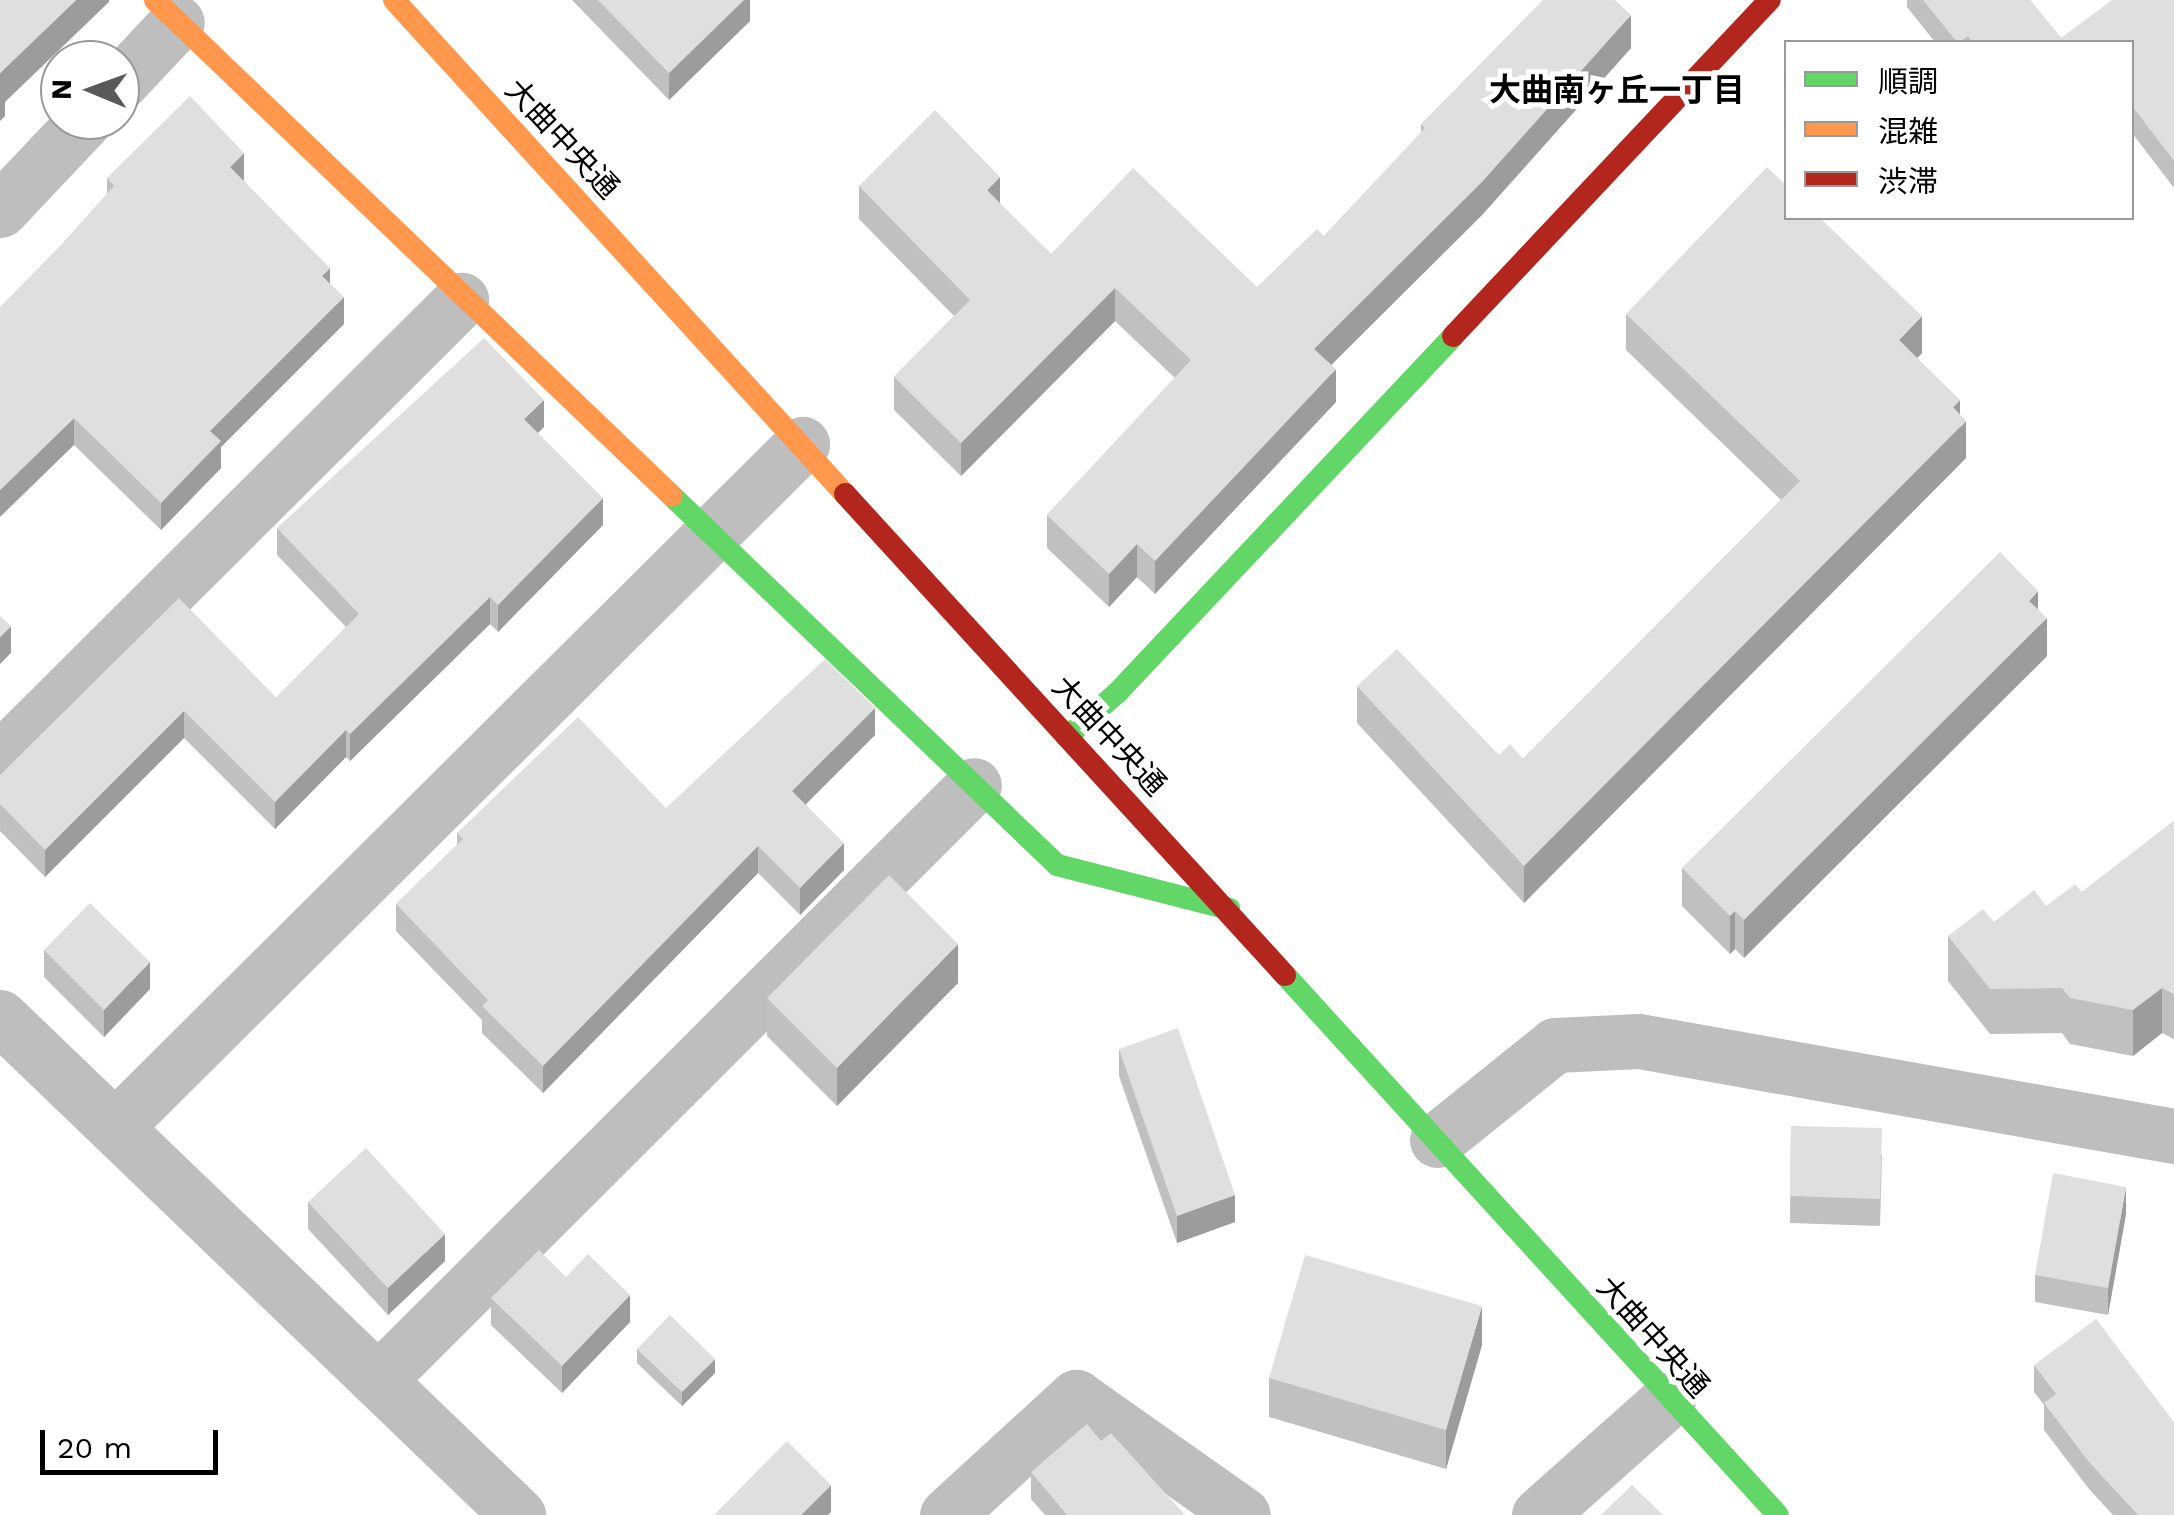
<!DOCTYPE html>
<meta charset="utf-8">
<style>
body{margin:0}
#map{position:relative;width:2174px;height:1515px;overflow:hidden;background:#fff;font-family:"Work Sans","Noto Sans JP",sans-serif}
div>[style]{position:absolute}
.street>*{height:55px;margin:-27.5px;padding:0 27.5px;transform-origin:27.5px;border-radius:27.5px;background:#bebebe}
.fast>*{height:22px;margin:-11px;padding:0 11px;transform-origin:11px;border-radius:11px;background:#63d668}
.slow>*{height:22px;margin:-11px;padding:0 11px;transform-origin:11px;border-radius:11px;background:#ff974d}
.jam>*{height:22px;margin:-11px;padding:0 11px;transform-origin:11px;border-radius:11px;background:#b3261e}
.wall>*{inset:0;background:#c0c0c0}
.shaded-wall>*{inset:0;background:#9c9c9c}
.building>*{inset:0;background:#dfdfdf}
span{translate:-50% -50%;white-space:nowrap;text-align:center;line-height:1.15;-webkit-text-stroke:10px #fff;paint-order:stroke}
.street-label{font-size:30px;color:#000}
.neighbourhood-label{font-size:32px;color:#000;font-weight:700}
.legend{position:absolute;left:1784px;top:40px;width:350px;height:180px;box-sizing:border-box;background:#fff;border:2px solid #999;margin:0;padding:12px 18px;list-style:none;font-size:30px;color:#000}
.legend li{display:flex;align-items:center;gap:20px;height:50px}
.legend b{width:50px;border:2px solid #999}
.north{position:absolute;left:40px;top:40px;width:100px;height:100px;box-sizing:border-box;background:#fff;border:2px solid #999;border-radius:50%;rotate:271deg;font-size:28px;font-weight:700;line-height:40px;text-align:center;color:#000}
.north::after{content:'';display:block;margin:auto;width:35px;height:45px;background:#595959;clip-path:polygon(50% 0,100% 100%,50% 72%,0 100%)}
.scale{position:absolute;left:40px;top:1430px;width:178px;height:45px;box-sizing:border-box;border:5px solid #000;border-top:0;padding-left:12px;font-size:30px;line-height:35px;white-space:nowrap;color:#000;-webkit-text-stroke:8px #fff;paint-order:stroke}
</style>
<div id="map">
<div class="street">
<i style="left:120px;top:83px;width:83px;rotate:-46.9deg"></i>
<i style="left:0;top:210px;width:124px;rotate:-46.6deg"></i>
<i style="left:0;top:759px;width:651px;rotate:-44.88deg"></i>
<i style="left:0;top:1017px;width:719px;rotate:43.87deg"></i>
<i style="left:115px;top:1127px;width:969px;rotate:-44.83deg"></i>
<i style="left:1437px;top:1140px;width:151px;rotate:-38.8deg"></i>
<i style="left:1555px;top:1045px;width:84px;rotate:-2.7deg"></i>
<i style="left:1639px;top:1041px;width:543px;rotate:10.07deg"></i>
<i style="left:378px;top:1380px;width:842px;rotate:-44.95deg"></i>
<i style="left:947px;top:1515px;width:175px;rotate:-42.5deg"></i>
<i style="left:1076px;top:1397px;width:204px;rotate:35.2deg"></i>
<i style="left:1539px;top:1515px;width:173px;rotate:-41.7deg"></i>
</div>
<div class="fast">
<i style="left:672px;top:496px;width:533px;rotate:43.78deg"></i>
<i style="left:1057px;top:865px;width:178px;rotate:14.3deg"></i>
<i style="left:1067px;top:737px;width:68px;rotate:-41.4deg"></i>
<i style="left:1118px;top:692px;width:489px;rotate:-46.7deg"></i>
<i style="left:1285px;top:975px;width:731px;rotate:47.61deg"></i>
</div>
<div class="slow">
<i style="left:155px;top:0;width:716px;rotate:43.81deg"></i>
<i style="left:394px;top:0;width:669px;rotate:47.61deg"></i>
</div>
<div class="jam">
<i style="left:1453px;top:336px;width:462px;rotate:-46.7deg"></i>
<i style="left:845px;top:494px;width:652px;rotate:47.55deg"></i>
</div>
<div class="wall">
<i style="clip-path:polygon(572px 0,750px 0,750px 21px,669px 100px)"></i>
<i style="clip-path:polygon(1907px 0,2030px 0,2061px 38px,2174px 0,2174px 188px,2132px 133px,2132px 42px,1935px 42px,1907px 7px)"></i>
<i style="clip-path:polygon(1631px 48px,1482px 215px,1331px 365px,1336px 402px,1155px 594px,1137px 577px,1109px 607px,1047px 548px,1047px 515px,1175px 378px,1115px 321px,961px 476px,894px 410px,894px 377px,954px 316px,859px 219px,859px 186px,1000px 204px,1051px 254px,1257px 287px,1324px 236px,1421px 133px,1421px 124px)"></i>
<i style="clip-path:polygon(107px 178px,244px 180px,244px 181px,330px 284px,344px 324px,221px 447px,221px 468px,161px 530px,74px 445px,64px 242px,107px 194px)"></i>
<i style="clip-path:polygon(1626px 314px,1922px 353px,1917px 358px,1960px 415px,1966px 458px,1524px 903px,1357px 723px,1357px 686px,1499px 755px,1523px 759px,1781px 500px,1626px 350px)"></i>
<i style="clip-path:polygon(544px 427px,538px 433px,603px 525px,498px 632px,490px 624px,350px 761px,346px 757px,275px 829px,184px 738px,45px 877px,0 831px,0 775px,179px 598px,276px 698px,346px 627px,277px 555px,277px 528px)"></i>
<i style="clip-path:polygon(2038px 610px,2047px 656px,1744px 958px,1735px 949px,1730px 954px,1682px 906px,1682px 868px)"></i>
<i style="clip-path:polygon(875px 735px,806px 804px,844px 870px,800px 915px,758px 873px,543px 1093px,482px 1033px,482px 1020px,396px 931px,396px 904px,457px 845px,457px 833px,666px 808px)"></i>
<i style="clip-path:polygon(2174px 821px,2174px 1039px,2162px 1033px,2133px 1056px,2070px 1044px,2062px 1033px,1990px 1034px,1948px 981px,1948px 936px,2046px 906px,2082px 892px)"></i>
<i style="clip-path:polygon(44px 950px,150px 989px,104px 1037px,44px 977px)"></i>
<i style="clip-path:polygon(958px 983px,837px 1106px,767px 1036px,767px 998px)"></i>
<i style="clip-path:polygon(1119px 1049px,1235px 1222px,1177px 1243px,1119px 1076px)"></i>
<i style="clip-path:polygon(1791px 1126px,1882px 1155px,1880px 1226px,1790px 1223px)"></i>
<i style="clip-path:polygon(308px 1202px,445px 1261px,388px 1315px,308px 1229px)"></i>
<i style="clip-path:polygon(2126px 1214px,2108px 1315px,2035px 1302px,2035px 1275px)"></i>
<i style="clip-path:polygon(566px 1277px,630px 1322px,562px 1393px,491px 1325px,491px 1298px)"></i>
<i style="clip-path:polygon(1482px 1345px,1446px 1469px,1269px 1417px,1269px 1378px)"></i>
<i style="clip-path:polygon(637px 1349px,715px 1373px,682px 1406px,637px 1363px)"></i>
<i style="clip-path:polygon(2034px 1365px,2174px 1515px,2113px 1515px,2089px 1489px,2044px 1430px,2044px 1405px,2034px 1392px)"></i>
<i style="clip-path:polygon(1101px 1441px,1185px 1515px,1045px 1515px,1031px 1499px,1031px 1472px)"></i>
</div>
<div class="shaded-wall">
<i style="clip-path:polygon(76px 0,109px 0,109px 2px,5px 102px,5px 116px,0 121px,0 73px)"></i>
<i style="clip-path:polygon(744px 0,750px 0,750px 21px,669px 100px,669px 73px)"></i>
<i style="clip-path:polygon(1631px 15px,1631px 48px,1482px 215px,1314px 382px,1314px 349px)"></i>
<i style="clip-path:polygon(244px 153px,244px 180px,230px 194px,230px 167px)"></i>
<i style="clip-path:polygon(1000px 177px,1000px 210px,987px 190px)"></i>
<i style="clip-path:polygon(330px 268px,330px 295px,322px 276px)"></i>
<i style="clip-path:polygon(1115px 288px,1115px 321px,961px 476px,961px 443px)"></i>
<i style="clip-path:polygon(344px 297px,344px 324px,221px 447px,221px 468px,161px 530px,161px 503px,210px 431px)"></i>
<i style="clip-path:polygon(1922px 316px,1922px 353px,1899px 377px,1899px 340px)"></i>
<i style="clip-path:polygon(1336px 369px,1336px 402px,1155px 594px,1155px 561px)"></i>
<i style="clip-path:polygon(544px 400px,544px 427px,524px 446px,524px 419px)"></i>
<i style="clip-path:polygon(1960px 400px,1960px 428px,1966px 421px,1966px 458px,1524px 903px,1524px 866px)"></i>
<i style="clip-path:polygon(74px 418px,74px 445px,0 517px,0 490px)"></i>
<i style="clip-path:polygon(603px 498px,603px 525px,498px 632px,498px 605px)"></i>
<i style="clip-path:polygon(1137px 544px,1137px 577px,1109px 607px,1109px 574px)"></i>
<i style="clip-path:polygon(2038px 591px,2038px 626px,2047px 618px,2047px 656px,1744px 958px,1744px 920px)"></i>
<i style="clip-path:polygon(490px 597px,490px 624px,350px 761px,350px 734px)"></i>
<i style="clip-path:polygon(11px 626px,11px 653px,0 664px,0 637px)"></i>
<i style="clip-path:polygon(875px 708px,875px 735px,792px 818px,792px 791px)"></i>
<i style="clip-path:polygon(184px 711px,184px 738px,45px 877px,45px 850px)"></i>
<i style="clip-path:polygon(346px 730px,346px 757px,275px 829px,275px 802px)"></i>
<i style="clip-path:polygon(844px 843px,844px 870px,800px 915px,800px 888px)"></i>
<i style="clip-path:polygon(758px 846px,758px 873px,543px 1093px,543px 1066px)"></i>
<i style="clip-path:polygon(1735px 911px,1735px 949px,1730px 954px,1730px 916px)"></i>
<i style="clip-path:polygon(958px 944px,958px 983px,837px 1106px,837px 1068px)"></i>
<i style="clip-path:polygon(150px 962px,150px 989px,104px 1037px,104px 1010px)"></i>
<i style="clip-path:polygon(2162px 988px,2162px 1033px,2133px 1056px,2133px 1010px)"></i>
<i style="clip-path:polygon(2126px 1187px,2126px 1214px,2108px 1315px,2108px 1288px)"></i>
<i style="clip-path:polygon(1235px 1195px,1235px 1222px,1177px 1243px,1177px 1216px)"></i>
<i style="clip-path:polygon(445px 1234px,445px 1261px,388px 1315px,388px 1288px)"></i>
<i style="clip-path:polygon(630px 1295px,630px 1322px,562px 1393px,562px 1366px)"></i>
<i style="clip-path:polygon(1482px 1306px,1482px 1345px,1446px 1469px,1446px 1430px)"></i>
<i style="clip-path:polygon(715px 1359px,715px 1373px,682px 1406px,682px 1392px)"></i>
<i style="clip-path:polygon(831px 1485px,831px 1512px,828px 1515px,801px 1515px)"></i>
</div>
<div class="building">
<i style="clip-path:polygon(0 0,76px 0,0 73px)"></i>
<i style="clip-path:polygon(598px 0,744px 0,669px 73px)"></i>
<i style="clip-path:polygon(1543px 0,1615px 0,1631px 15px,1482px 182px,1314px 349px,1336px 369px,1155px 561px,1137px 544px,1109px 574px,1047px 515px,1191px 360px,1115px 288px,961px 443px,894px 377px,970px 300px,859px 186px,935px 110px,1000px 177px,987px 190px,1051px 254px,1133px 168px,1257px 287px,1317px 229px,1324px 236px,1425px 128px,1421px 124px)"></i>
<i style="clip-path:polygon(1923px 0,2030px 0,2061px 38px,2112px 0,2174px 0,2174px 161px,2132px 106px,2132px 42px,1972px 42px,1968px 36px,1960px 42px,1957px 42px)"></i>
<i style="clip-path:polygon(190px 96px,244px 153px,230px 167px,330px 268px,322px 276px,344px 297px,210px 431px,221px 441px,161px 503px,74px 418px,0 490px,0 307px,64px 242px,114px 186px,107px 178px)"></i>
<i style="clip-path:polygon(1767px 167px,1786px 185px,1786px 218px,1820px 218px,1922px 316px,1899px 340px,1960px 400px,1953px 407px,1966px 421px,1524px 866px,1357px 686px,1397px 649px,1499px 755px,1510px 744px,1523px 759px,1800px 481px,1626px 314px)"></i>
<i style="clip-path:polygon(484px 338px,544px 400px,524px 419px,603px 498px,498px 605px,490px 597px,350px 734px,346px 730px,275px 802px,184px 711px,45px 850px,0 804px,0 775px,179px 598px,276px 698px,359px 614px,277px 528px)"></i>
<i style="clip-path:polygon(2000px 552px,2038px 591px,2029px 601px,2047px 618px,1744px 920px,1735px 911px,1730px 916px,1682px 868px)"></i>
<i style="clip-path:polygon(0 616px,11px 626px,0 637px)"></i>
<i style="clip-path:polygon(825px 659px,875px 708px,792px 791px,844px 843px,800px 888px,758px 846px,543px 1066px,482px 1006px,488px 1000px,396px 904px,463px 839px,457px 833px,578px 717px,666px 808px)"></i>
<i style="clip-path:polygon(2174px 821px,2174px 994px,2162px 988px,2133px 1010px,2070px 998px,2062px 988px,1990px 989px,1948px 936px,1983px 909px,1994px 922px,2034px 890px,2046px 906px,2075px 884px,2082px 892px)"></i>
<i style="clip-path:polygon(889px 875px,958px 944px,837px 1068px,767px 998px)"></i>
<i style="clip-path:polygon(90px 903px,150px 962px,104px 1010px,44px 950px)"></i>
<i style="clip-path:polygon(1178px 1028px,1235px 1195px,1177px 1216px,1119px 1049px)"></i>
<i style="clip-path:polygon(1791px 1126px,1882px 1128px,1880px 1199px,1790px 1196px)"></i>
<i style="clip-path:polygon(366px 1148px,445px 1234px,388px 1288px,308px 1202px)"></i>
<i style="clip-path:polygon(2053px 1173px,2126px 1187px,2108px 1288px,2035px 1275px)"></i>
<i style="clip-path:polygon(539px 1250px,566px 1277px,588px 1254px,630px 1295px,562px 1366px,491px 1298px)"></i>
<i style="clip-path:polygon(1305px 1255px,1482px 1306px,1446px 1430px,1269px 1378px)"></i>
<i style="clip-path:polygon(670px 1315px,715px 1359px,682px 1392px,637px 1349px)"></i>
<i style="clip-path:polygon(2096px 1319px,2174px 1422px,2174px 1515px,2138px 1515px,2089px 1462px,2044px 1403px,2056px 1394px,2034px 1365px)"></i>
<i style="clip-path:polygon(1087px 1424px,1101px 1441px,1111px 1433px,1185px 1515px,1067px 1515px,1031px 1472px)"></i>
<i style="clip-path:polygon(787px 1441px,831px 1485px,801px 1515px,714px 1515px)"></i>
<i style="clip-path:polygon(1632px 1485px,1663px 1515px,1601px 1515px)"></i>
</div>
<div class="street-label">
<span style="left:562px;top:139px;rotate:47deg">大曲中央通</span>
<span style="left:1109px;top:736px;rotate:47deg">大曲中央通</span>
<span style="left:1653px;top:1337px;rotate:48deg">大曲中央通</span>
</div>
<div class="neighbourhood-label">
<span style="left:1617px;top:90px">大曲南ヶ丘一丁目</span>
</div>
<ul class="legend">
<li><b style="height:12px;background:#63d668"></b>順調</li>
<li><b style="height:12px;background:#ff974d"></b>混雑</li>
<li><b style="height:12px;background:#b3261e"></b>渋滞</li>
</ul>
<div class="north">N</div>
<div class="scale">20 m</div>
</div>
